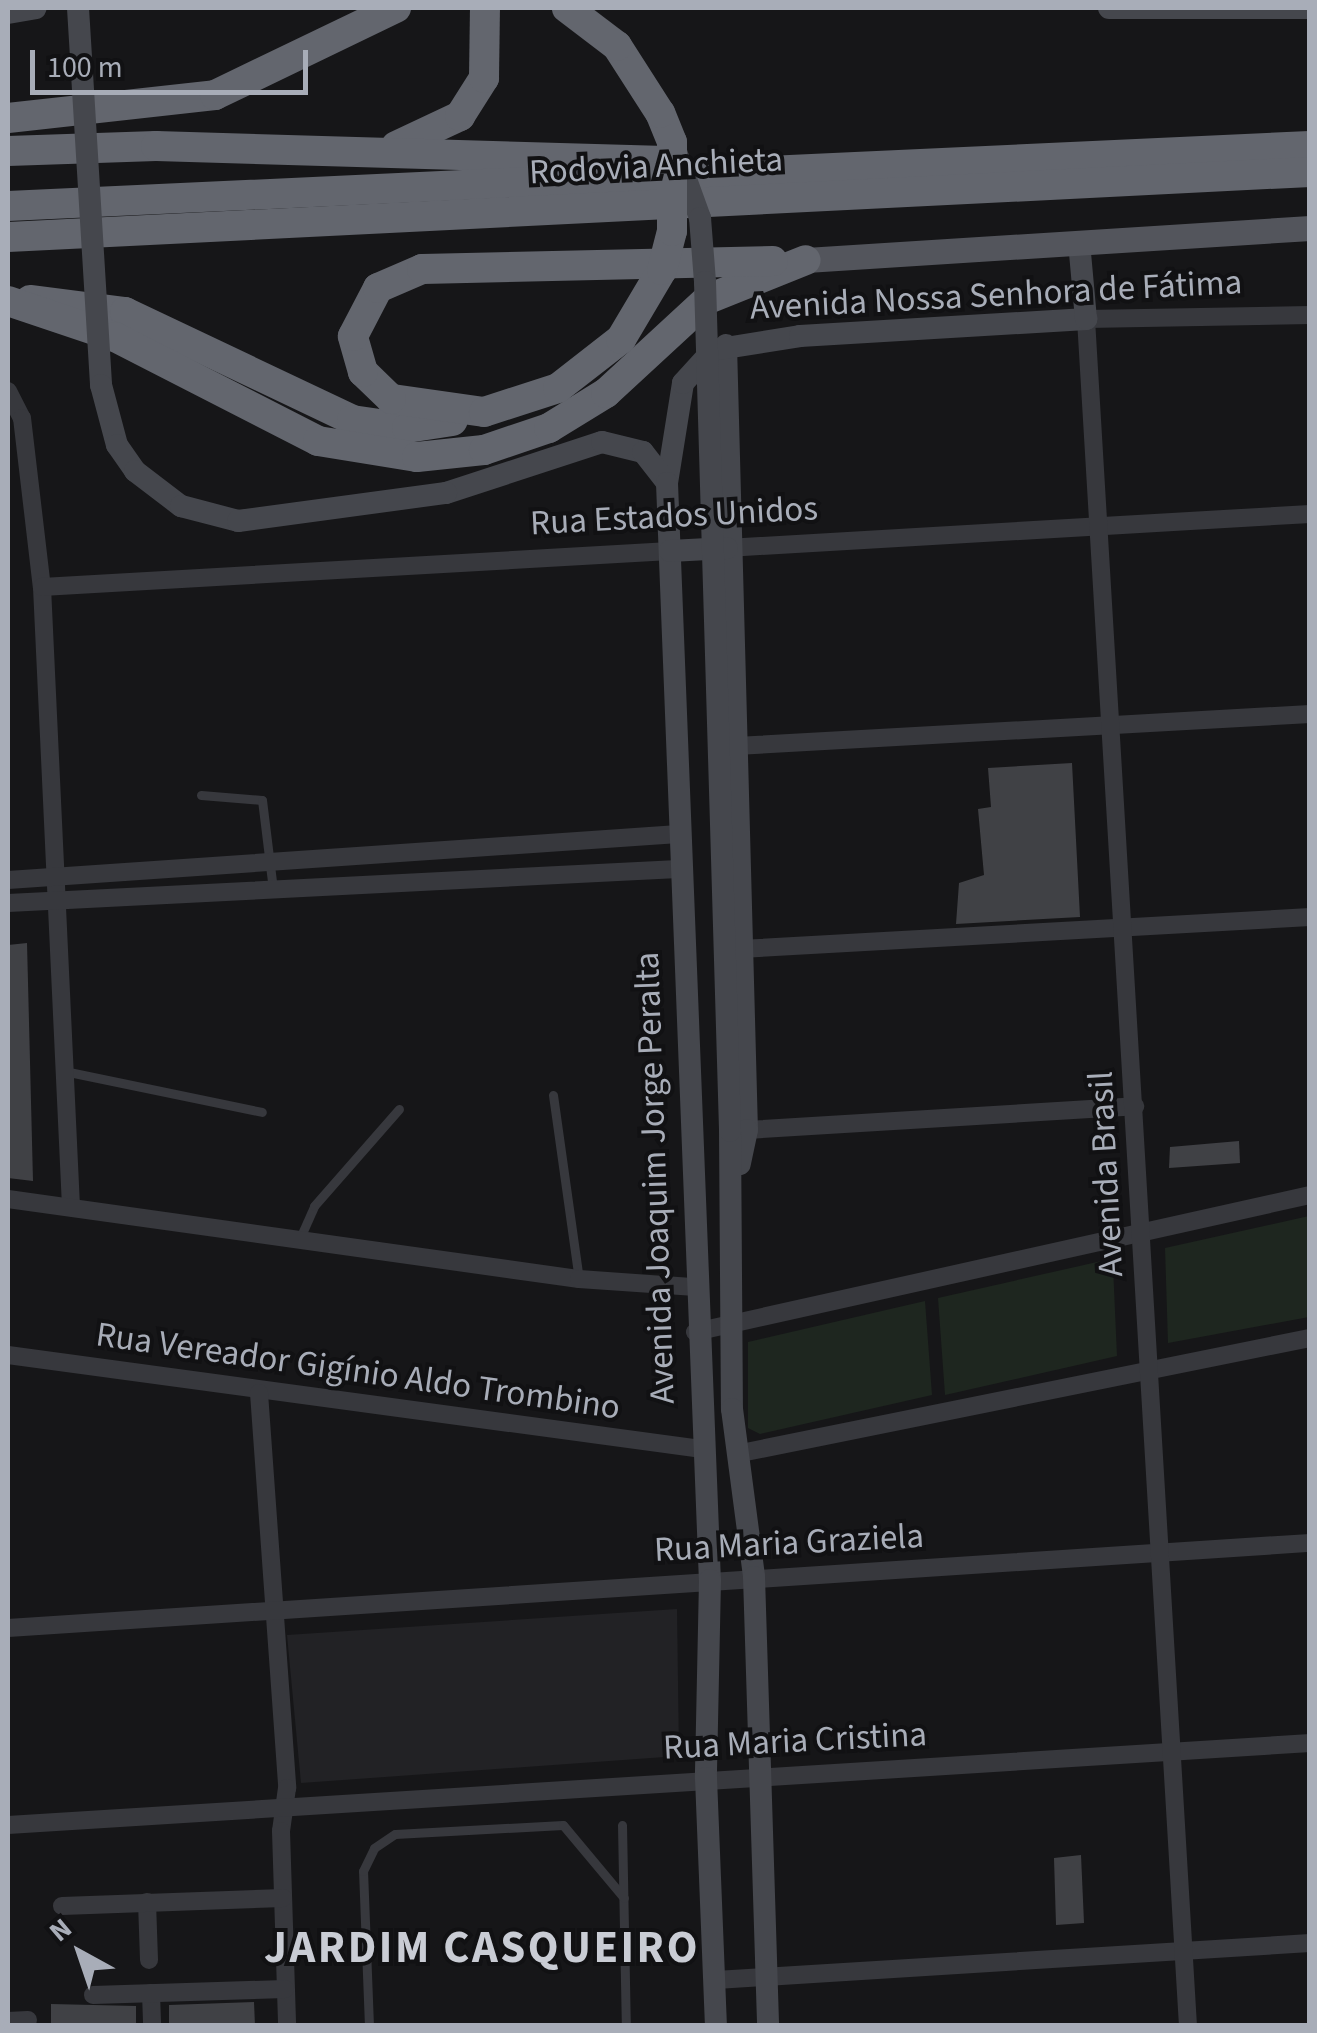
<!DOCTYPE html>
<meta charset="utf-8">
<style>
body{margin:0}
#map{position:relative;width:1317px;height:2033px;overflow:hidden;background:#161618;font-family:"Source Sans 3",sans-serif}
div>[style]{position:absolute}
.built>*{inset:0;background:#222225}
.green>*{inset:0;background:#1e261f}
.building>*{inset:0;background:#404145}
.lane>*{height:9px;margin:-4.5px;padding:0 4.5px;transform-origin:4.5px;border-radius:4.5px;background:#37383d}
.street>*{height:18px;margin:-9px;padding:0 9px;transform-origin:9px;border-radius:9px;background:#37383d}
.secondary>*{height:22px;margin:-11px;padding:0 11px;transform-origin:11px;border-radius:11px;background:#45474d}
.primary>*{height:25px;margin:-12.5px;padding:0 12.5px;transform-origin:12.5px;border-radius:12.5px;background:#53555c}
.highway>*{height:30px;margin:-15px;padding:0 15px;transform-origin:15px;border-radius:15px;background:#63666e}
.secondary-bridge>*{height:22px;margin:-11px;padding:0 11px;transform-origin:11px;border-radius:11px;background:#45474d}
.highway-bridge>*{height:30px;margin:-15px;padding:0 15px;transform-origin:15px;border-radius:15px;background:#63666e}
span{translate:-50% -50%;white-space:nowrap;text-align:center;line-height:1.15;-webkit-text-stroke:8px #111113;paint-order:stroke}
.street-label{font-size:35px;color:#a8adb8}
.district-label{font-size:45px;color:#c9ccd4;font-weight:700;letter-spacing:2.5px}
.frame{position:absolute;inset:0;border:10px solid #a8adb8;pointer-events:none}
.north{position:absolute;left:30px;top:1903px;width:100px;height:100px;-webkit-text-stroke:8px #111113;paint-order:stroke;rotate:320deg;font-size:28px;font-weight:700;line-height:40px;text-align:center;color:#a8adb8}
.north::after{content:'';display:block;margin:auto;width:35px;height:45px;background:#a8adb8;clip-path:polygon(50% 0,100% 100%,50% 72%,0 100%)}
.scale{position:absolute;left:30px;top:50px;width:278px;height:45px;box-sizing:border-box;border:5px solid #a8adb8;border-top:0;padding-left:12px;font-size:30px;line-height:35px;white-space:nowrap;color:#a8adb8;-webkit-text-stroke:8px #111113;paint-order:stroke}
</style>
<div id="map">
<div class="built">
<i style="clip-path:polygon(677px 1609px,679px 1756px,301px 1783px,287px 1635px)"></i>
</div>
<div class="green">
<i style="clip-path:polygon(1309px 1216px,1309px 1317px,1168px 1343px,1165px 1248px)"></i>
<i style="clip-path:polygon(1106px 1260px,1113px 1266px,1117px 1356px,945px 1395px,938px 1298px)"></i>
<i style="clip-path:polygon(925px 1301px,932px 1395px,760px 1434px,748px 1428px,748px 1342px)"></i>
</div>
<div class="building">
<i style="clip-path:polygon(1072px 763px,1080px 917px,956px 924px,959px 883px,984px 875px,978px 809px,991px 807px,988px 768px)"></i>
<i style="clip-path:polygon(27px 943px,33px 1181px,8px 1178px,8px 945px)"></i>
<i style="clip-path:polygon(1239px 1141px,1240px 1163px,1169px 1168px,1170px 1147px)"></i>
<i style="clip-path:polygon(1081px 1855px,1084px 1923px,1056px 1925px,1054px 1858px)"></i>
<i style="clip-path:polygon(254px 2002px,255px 2026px,169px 2026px,169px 2005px)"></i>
<i style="clip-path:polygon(51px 2004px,136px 2006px,136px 2026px,51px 2026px)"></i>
</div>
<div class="lane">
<i style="left:201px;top:795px;width:61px;rotate:4.7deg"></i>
<i style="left:262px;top:800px;width:90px;rotate:83deg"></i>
<i style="left:64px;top:1071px;width:202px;rotate:11.7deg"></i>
<i style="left:553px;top:1095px;width:186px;rotate:82deg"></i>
<i style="left:300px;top:1238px;width:35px;rotate:-66deg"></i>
<i style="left:314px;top:1206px;width:129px;rotate:-48.8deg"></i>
<i style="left:622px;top:1825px;width:201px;rotate:88.9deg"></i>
<i style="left:369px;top:2026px;width:155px;rotate:-92.2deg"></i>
<i style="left:363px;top:1871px;width:25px;rotate:-64deg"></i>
<i style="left:374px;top:1848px;width:25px;rotate:-34deg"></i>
<i style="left:395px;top:1834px;width:168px;rotate:-3.1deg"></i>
<i style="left:563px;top:1825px;width:95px;rotate:50.1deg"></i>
</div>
<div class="street">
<i style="left:8px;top:391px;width:30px;rotate:63deg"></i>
<i style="left:22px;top:418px;width:170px;rotate:83.3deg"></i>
<i style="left:42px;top:587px;width:621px;rotate:87.32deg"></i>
<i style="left:727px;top:548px;width:584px;rotate:-3.34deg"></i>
<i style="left:42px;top:587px;width:629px;rotate:-3.28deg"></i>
<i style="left:736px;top:746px;width:575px;rotate:-3.19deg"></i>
<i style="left:8px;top:880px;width:672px;rotate:-3.93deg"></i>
<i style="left:8px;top:903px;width:671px;rotate:-2.91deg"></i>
<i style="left:740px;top:949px;width:571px;rotate:-3.21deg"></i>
<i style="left:747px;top:1130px;width:389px;rotate:-3.5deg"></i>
<i style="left:8px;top:1199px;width:577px;rotate:7.98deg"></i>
<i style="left:579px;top:1279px;width:113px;rotate:4deg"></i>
<i style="left:695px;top:1332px;width:630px;rotate:-12.56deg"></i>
<i style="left:8px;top:1355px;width:699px;rotate:7.72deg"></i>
<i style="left:259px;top:1393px;width:396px;rotate:85.9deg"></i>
<i style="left:287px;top:1788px;width:43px;rotate:97.9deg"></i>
<i style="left:281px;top:1831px;width:195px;rotate:88.2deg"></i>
<i style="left:741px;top:1453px;width:581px;rotate:-11.43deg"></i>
<i style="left:8px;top:1628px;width:1305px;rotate:-3.74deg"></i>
<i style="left:8px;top:1825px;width:1305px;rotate:-3.6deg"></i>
<i style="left:147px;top:1902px;width:58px;rotate:88deg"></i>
<i style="left:62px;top:1906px;width:221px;rotate:-2.1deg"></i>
<i style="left:716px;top:1980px;width:595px;rotate:-3.56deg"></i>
<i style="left:151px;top:1993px;width:33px;rotate:88deg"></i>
<i style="left:93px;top:1995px;width:192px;rotate:-1.8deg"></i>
<i style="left:8px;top:2021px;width:20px;rotate:-3deg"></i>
<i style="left:1188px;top:2026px;width:1710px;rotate:-93.42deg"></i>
<i style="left:1086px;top:319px;width:224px;rotate:-1deg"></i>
</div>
<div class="secondary">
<i style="left:1109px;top:8px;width:201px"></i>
<i style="left:8px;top:13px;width:28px;rotate:-10deg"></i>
<i style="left:726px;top:345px;width:785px;rotate:88.47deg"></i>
<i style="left:747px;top:1130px;width:35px;rotate:102deg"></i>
<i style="left:667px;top:483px;width:101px;rotate:-80.9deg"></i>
<i style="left:683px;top:383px;width:45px;rotate:-47.7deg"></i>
<i style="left:713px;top:350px;width:88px;rotate:-9.1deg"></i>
<i style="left:800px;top:336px;width:287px;rotate:-3.4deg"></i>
<i style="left:1086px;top:319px;width:77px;rotate:-95.2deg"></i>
<i style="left:446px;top:493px;width:164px;rotate:-18.1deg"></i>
<i style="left:602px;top:442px;width:42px;rotate:13.7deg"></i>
<i style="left:643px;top:452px;width:39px;rotate:52deg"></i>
<i style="left:667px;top:483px;width:1098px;rotate:87.76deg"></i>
<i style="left:710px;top:1580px;width:198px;rotate:91.2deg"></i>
<i style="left:706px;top:1778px;width:248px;rotate:87.7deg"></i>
<i style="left:670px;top:551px;width:57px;rotate:-3deg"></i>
<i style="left:730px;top:1131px;width:278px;rotate:89.6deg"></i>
<i style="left:732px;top:1409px;width:169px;rotate:82.5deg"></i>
<i style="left:754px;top:1577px;width:449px;rotate:88.2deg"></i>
</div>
<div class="primary">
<i style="left:806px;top:260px;width:505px;rotate:-3.63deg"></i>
</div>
<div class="highway">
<i style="left:8px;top:118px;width:208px;rotate:-6.3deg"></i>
<i style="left:215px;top:95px;width:201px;rotate:-25.7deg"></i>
<i style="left:396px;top:146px;width:71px;rotate:-25.1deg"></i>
<i style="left:460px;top:116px;width:45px;rotate:-57.7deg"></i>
<i style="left:484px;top:78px;width:70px;rotate:-89.2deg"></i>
<i style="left:8px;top:151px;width:148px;rotate:-1.9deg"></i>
<i style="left:156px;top:146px;width:509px;rotate:1.69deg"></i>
<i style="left:8px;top:206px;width:1303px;rotate:-2.64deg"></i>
<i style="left:8px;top:237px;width:1304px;rotate:-2.86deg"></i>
<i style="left:30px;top:300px;width:96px;rotate:7.2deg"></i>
<i style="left:125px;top:312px;width:251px;rotate:25.4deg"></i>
<i style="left:352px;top:420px;width:56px;rotate:8.3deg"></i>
<i style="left:407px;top:428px;width:46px;rotate:-8.8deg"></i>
<i style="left:8px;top:301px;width:113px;rotate:18.6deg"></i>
<i style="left:115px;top:337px;width:228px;rotate:27.1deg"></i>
<i style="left:318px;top:441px;width:100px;rotate:9.2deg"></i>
<i style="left:417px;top:457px;width:67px;rotate:-6deg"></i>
<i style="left:484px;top:450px;width:69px;rotate:-18.7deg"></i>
<i style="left:549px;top:428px;width:67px;rotate:-31.6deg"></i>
<i style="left:606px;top:393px;width:139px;rotate:-42.7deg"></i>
<i style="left:708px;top:299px;width:105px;rotate:-21.7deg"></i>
<i style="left:484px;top:412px;width:94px;rotate:-172deg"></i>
<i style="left:391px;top:399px;width:39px;rotate:-136deg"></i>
<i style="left:363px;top:372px;width:37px;rotate:-106deg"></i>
<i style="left:353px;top:336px;width:54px;rotate:-62.5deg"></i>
<i style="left:378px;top:288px;width:48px;rotate:-23.4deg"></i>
<i style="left:422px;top:269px;width:351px;rotate:-1.3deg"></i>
</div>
<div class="secondary-bridge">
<i style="left:78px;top:8px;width:378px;rotate:86.5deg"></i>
<i style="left:101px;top:385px;width:62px;rotate:75.1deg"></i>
<i style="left:117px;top:445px;width:32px;rotate:55deg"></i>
<i style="left:135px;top:471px;width:58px;rotate:37.3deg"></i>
<i style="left:181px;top:506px;width:59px;rotate:14.7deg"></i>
<i style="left:238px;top:521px;width:210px;rotate:-7.7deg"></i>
<i style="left:674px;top:146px;width:77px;rotate:70.1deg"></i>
<i style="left:700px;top:218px;width:64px;rotate:85.5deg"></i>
<i style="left:705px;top:282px;width:849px;rotate:88.31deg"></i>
</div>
<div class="highway-bridge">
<i style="left:484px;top:412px;width:78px;rotate:-18deg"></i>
<i style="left:558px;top:388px;width:80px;rotate:-37.9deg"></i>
<i style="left:621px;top:339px;width:80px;rotate:-59.3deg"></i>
<i style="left:662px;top:270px;width:40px;rotate:-75.6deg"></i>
<i style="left:672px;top:231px;width:89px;rotate:-90deg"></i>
<i style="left:672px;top:142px;width:31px;rotate:-112deg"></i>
<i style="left:660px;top:113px;width:80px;rotate:-122.7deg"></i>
<i style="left:617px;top:46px;width:63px;rotate:-142.8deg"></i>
</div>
<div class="street-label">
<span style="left:656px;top:166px;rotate:-3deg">Rodovia Anchieta</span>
<span style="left:996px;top:295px;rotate:-3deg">Avenida Nossa Senhora de Fátima</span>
<span style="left:674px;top:516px;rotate:-3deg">Rua Estados Unidos</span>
<span style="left:1106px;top:1174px;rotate:-93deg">Avenida Brasil</span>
<span style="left:655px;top:1178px;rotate:-92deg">Avenida Joaquim Jorge Peralta</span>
<span style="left:358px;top:1371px;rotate:8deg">Rua Vereador Gigínio Aldo Trombino</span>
<span style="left:789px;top:1543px;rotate:-3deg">Rua Maria Graziela</span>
<span style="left:795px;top:1741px;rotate:-3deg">Rua Maria Cristina</span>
</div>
<div class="district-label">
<span style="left:482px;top:1949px">JARDIM CASQUEIRO</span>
</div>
<div class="frame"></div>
<div class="north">N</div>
<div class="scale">100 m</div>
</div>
